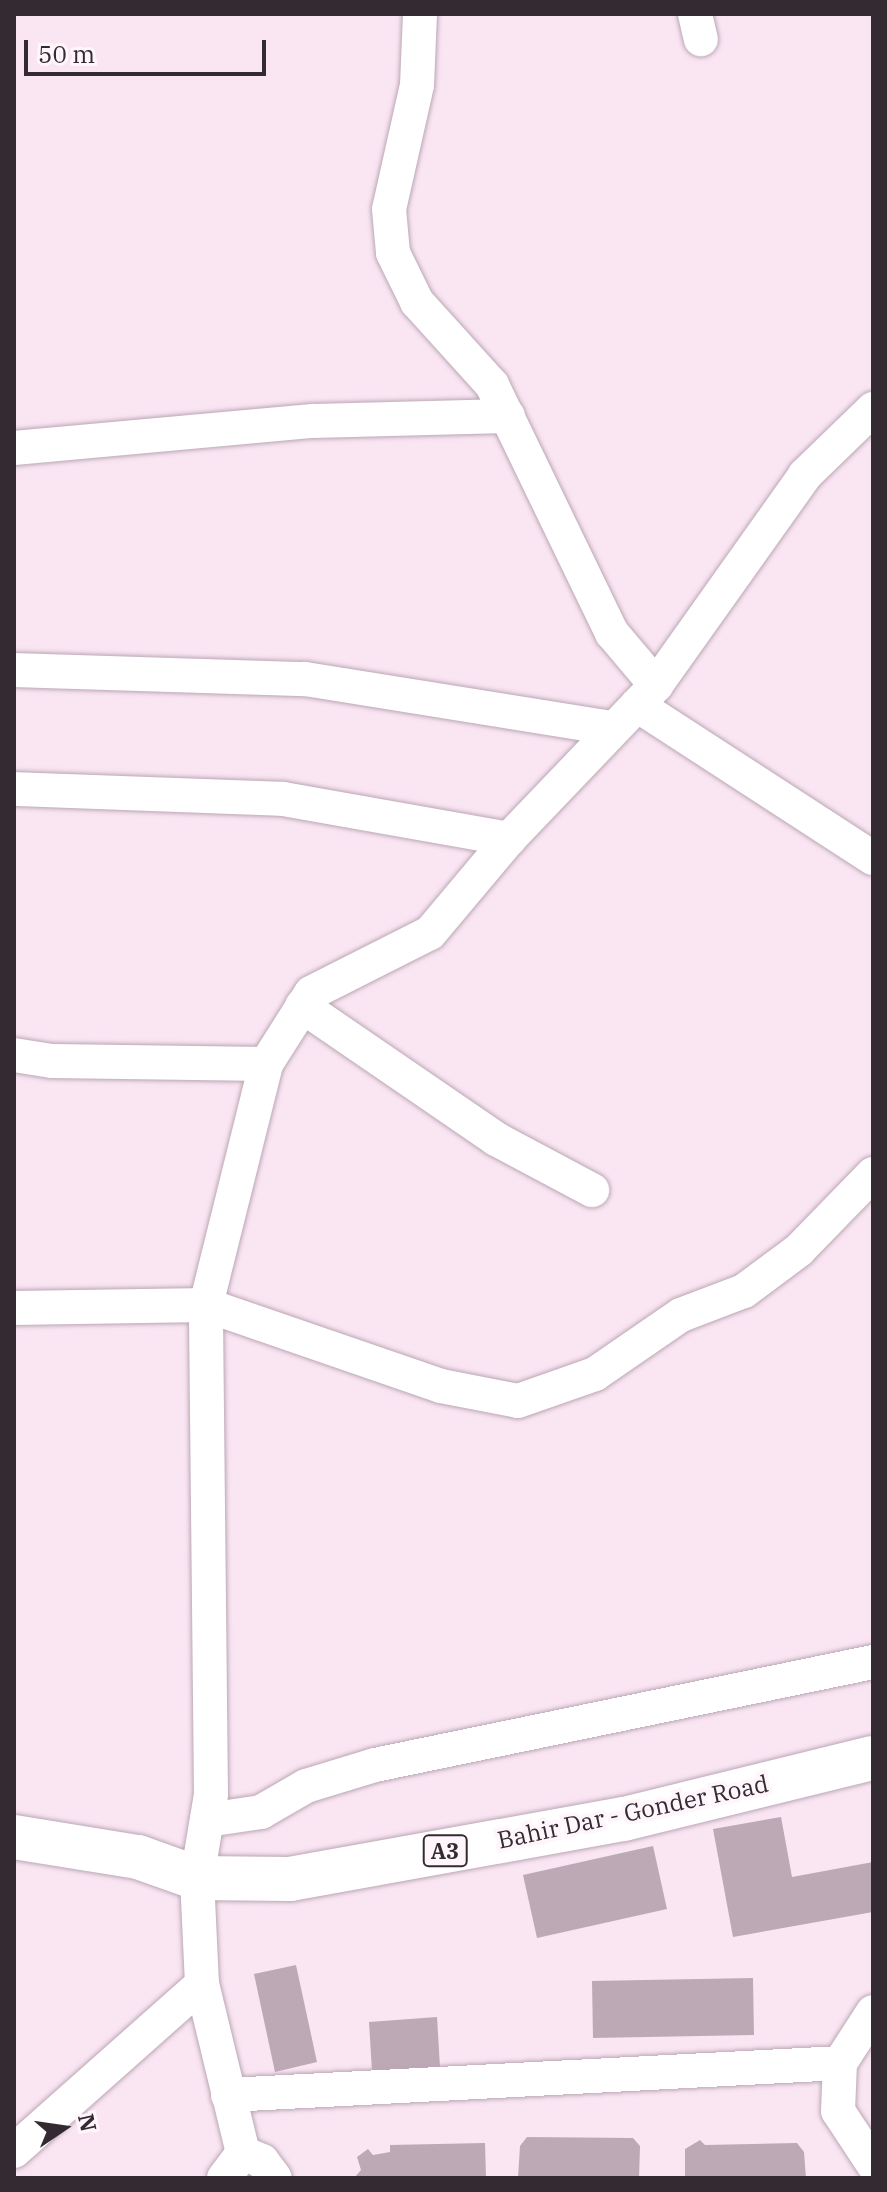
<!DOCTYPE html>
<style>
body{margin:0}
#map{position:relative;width:887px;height:2192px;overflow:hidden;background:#fae5f3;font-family:"IBM Plex Serif",serif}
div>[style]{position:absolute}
.building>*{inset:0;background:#bda9b6}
.roads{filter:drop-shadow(0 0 2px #bba7b4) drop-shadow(0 0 2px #bba7b4)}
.minor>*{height:34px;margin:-17px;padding:0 17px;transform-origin:17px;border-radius:17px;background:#fff}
.trunk>*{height:44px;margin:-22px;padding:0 22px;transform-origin:22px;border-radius:22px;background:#fff}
span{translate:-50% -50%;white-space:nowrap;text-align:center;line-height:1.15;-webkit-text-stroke:8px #fff6fc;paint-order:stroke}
.shield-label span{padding:2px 6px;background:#fff6fc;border:2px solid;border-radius:6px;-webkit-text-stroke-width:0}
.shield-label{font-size:22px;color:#332b31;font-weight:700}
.street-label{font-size:24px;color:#332b31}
.frame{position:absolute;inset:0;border:16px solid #332b31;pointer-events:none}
.north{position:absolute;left:24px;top:2088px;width:80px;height:80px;-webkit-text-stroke:6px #fff6fc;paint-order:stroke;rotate:77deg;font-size:22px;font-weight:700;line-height:32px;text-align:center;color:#332b31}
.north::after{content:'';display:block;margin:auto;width:28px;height:36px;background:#332b31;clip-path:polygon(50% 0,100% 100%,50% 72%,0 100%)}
.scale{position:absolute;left:24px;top:40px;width:242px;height:36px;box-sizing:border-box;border:4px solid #332b31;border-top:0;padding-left:10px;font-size:24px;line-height:28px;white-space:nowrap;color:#332b31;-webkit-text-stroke:6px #fff6fc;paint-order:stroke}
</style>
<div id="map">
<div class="building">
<i style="clip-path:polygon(781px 1817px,792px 1877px,873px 1862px,873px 1912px,733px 1937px,713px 1829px)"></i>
<i style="clip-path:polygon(653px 1846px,667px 1909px,537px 1938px,523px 1875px)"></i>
<i style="clip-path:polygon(296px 1965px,317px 2062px,275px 2072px,254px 1974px)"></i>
<i style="clip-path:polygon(753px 1978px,754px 2035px,593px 2038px,592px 1981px)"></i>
<i style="clip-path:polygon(437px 2017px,440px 2067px,372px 2071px,369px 2022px)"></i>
<i style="clip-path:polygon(527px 2137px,633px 2138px,640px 2146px,639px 2178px,518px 2178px,520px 2146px)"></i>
<i style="clip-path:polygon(700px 2140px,705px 2145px,797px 2143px,804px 2152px,806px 2178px,685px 2178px,685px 2149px)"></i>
<i style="clip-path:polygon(485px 2143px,486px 2178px,354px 2178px,361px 2170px,357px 2157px,368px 2149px,373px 2155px,390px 2152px,390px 2145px)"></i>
</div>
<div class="roads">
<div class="minor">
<i style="left:420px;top:14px;width:71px;rotate:92.4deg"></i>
<i style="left:417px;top:85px;width:127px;rotate:102.7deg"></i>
<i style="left:389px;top:209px;width:44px;rotate:84.8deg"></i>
<i style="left:393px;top:253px;width:55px;rotate:63.9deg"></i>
<i style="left:417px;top:302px;width:112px;rotate:47.9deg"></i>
<i style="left:492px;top:385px;width:276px;rotate:64.2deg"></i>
<i style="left:612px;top:633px;width:68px;rotate:49.8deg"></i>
<i style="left:695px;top:14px;width:26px;rotate:77deg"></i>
<i style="left:14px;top:448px;width:300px;rotate:-5.2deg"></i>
<i style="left:313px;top:421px;width:195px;rotate:-1.5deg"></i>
<i style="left:14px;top:670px;width:291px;rotate:1.8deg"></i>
<i style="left:305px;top:679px;width:311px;rotate:9.1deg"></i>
<i style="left:637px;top:705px;width:281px;rotate:33deg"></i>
<i style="left:14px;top:789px;width:269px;rotate:2.1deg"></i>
<i style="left:283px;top:799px;width:230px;rotate:10deg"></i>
<i style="left:302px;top:1006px;width:235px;rotate:34.4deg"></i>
<i style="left:496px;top:1139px;width:109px;rotate:28deg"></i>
<i style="left:14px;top:1055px;width:38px;rotate:9deg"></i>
<i style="left:52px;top:1061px;width:214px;rotate:0.8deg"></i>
<i style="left:14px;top:1308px;width:192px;rotate:-0.9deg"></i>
<i style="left:206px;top:1305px;width:249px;rotate:19deg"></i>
<i style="left:441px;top:1386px;width:78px;rotate:11deg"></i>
<i style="left:518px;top:1401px;width:82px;rotate:-19.3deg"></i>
<i style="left:595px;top:1374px;width:104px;rotate:-34.5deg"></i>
<i style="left:681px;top:1315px;width:67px;rotate:-20.9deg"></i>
<i style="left:744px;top:1291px;width:69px;rotate:-36.7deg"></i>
<i style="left:799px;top:1250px;width:106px;rotate:-45.8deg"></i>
<i style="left:207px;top:1820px;width:55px;rotate:-8.4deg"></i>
<i style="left:261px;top:1812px;width:52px;rotate:-30deg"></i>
<i style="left:306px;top:1786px;width:72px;rotate:-16.9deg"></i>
<i style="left:375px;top:1765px;width:509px;rotate:-11.69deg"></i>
<i style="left:873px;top:2012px;width:61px;rotate:122.9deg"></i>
<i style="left:840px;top:2063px;width:48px;rotate:92.4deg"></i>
<i style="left:838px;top:2111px;width:64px;rotate:56.6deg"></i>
<i style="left:228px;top:2095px;width:613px;rotate:-2.99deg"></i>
<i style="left:14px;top:2151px;width:251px;rotate:-41.6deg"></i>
<i style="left:243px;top:2153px;width:174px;rotate:-103.6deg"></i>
<i style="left:202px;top:1984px;width:106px;rotate:-92.7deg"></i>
<i style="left:197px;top:1878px;width:85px;rotate:-80.5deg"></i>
<i style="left:211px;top:1794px;width:489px;rotate:-90.6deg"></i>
<i style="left:206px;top:1305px;width:248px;rotate:-76deg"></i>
<i style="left:266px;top:1064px;width:84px;rotate:-57.6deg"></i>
<i style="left:311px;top:993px;width:133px;rotate:-26.8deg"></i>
<i style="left:430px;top:933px;width:123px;rotate:-50deg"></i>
<i style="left:509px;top:839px;width:213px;rotate:-46.3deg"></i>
<i style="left:656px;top:685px;width:257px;rotate:-54.6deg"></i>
<i style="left:805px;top:475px;width:95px;rotate:-44.1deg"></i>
<i style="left:243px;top:2153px;width:21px;rotate:23deg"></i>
<i style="left:262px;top:2161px;width:21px;rotate:53deg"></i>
<i style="left:224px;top:2178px;width:31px;rotate:-53deg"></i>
</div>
<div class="trunk">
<i style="left:14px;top:1837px;width:126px;rotate:9.2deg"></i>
<i style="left:138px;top:1857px;width:63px;rotate:19.6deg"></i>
<i style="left:197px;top:1878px;width:93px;rotate:0.6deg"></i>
<i style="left:290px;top:1879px;width:339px;rotate:-10.2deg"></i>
<i style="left:624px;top:1819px;width:256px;rotate:-13.8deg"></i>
</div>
</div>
<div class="shield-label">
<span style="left:445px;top:1851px">A3</span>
</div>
<div class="street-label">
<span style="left:633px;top:1812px;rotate:-12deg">Bahir Dar - Gonder Road</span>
</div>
<div class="frame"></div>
<div class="north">N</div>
<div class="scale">50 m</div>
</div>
